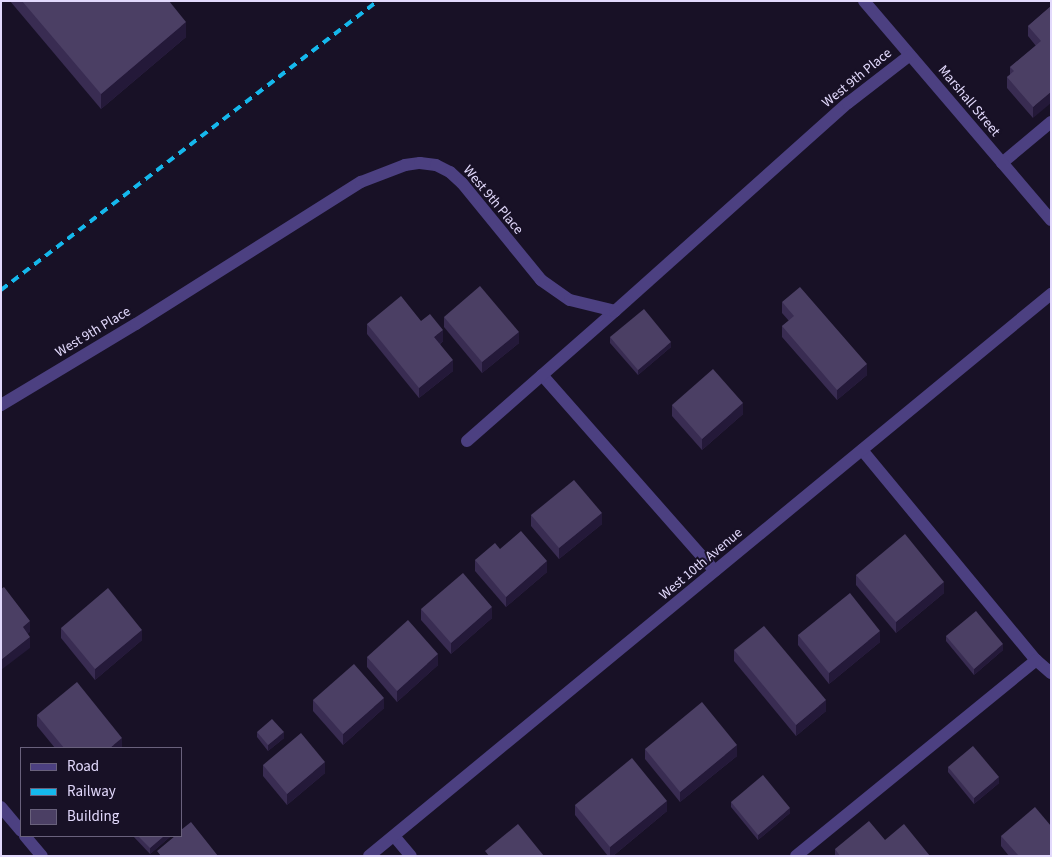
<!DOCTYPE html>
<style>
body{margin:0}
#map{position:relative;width:1052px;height:857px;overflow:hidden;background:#181126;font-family:"Source Sans 3",sans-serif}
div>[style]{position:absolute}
.service>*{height:12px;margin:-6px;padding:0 6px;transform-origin:6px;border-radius:6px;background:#4c4081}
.minor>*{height:12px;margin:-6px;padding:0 6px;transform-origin:6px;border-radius:6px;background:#4c4081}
.rail>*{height:4px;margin-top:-2px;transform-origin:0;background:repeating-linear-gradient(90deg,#15b8ec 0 8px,transparent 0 14px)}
.wall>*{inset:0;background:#392c52}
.shaded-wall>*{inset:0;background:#241939}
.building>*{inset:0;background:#4b3f64}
span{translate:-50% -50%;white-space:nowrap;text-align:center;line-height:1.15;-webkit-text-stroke:4px #181126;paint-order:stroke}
.street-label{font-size:14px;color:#e2d9fc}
.frame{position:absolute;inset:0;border:2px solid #e2d9fc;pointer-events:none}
.legend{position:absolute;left:20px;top:747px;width:162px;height:90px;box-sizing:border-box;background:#181126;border:1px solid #69617c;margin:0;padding:6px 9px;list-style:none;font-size:15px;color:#e2d9fc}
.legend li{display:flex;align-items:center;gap:10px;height:25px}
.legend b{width:25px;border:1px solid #69617c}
</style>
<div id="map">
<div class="service">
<i style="left:1002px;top:163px;width:64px;rotate:-39.9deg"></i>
<i style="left:542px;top:375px;width:261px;rotate:48.6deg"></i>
<i style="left:467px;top:441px;width:197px;rotate:-41.3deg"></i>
<i style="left:862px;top:450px;width:273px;rotate:50.4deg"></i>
<i style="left:1036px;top:660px;width:20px;rotate:41deg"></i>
<i style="left:394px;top:836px;width:26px;rotate:50deg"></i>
<i style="left:796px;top:856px;width:310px;rotate:-39.2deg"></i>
</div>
<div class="minor">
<i style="left:864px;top:1px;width:288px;rotate:49.5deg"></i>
<i style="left:1px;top:405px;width:157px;rotate:-31deg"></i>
<i style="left:136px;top:324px;width:266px;rotate:-32.3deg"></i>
<i style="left:361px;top:182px;width:47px;rotate:-21.1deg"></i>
<i style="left:405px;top:165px;width:15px;rotate:-8deg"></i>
<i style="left:420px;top:163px;width:16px;rotate:7deg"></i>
<i style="left:436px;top:165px;width:16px;rotate:27deg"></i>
<i style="left:450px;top:172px;width:16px;rotate:43deg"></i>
<i style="left:462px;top:183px;width:125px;rotate:50.8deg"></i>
<i style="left:541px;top:280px;width:35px;rotate:35deg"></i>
<i style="left:570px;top:300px;width:46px;rotate:13.7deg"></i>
<i style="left:615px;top:311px;width:312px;rotate:-41.8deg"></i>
<i style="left:848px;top:103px;width:78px;rotate:-37.7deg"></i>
<i style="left:1px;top:807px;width:31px;rotate:50deg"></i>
<i style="left:25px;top:836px;width:26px;rotate:50deg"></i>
<i style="left:369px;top:856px;width:884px;rotate:-39.49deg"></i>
</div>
<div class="rail">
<i style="left:1px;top:290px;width:474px;rotate:-37.5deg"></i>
</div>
<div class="wall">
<i style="clip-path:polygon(10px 1px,169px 1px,186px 37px,101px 109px)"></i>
<i style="clip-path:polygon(1051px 6px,1033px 118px,1007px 88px,1007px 77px,1010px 75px,1010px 67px,1036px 46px,1028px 36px,1028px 26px)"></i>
<i style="clip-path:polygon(782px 302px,867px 375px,837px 400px,782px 337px,782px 326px,789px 321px,782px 313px)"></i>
<i style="clip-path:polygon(444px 317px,519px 343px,482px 373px,444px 327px)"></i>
<i style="clip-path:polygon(421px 321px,443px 341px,440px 344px,453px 371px,419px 398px,367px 334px,367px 324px)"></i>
<i style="clip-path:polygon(610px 337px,671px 347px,638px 375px,610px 343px)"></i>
<i style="clip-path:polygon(672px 405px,743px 414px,702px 450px,672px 416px)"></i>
<i style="clip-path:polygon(531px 515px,602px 524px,559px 559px,531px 526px)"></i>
<i style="clip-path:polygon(500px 549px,547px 572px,506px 607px,475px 571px,475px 560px)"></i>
<i style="clip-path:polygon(856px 575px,944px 593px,896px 633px,856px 585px)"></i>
<i style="clip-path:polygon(421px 609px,492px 618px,451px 654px,421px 620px)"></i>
<i style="clip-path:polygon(61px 628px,142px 640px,95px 680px,61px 638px)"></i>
<i style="clip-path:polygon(798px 635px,880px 642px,829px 684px,798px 645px)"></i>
<i style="clip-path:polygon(946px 636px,1003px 650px,974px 675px,946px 641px)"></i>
<i style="clip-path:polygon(734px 650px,826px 711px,796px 736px,734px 661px)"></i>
<i style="clip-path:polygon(367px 657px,438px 665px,397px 702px,367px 667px)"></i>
<i style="clip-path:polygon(313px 700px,384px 708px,343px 745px,313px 711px)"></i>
<i style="clip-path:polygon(37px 715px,122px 748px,55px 748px,37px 726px)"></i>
<i style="clip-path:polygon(257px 732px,284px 738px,268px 751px,257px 737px)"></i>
<i style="clip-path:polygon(645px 749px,737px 756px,680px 802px,645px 759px)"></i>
<i style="clip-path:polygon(263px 765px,325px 773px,287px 805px,263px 776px)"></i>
<i style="clip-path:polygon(948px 767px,999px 783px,974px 804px,948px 772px)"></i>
<i style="clip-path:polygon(731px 802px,790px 813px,758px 840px,731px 807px)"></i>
<i style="clip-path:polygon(575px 805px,667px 811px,613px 856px,608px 856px,575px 815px)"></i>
<i style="clip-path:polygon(133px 836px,171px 836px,150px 854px)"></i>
<i style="clip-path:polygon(1001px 836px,1051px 856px,1009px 856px,1001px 846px)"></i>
<i style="clip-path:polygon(835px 849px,930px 856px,835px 856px)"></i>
</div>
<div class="shaded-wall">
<i style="clip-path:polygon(186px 22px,186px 37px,101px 109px,101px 94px)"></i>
<i style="clip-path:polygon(1051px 92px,1051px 103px,1033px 118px,1033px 107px)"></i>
<i style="clip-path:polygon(443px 330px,443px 341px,434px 348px,434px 337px)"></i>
<i style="clip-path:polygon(519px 332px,519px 343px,482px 373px,482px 362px)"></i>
<i style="clip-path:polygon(671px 342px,671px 347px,638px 375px,638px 370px)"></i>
<i style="clip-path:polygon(453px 360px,453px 371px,419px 398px,419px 388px)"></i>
<i style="clip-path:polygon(867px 364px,867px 375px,837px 400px,837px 390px)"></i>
<i style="clip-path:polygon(743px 403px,743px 414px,702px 450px,702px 439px)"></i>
<i style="clip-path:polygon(602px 513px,602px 524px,559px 559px,559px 548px)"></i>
<i style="clip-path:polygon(547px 561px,547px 572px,506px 607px,506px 597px)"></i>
<i style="clip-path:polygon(944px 582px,944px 593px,896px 633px,896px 622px)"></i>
<i style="clip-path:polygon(492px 607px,492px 618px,451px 654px,451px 643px)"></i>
<i style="clip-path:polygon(30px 621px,30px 632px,23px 638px,23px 627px)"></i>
<i style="clip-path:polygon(142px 630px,142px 640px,95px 680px,95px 669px)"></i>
<i style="clip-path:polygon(880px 631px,880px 642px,829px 684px,829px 673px)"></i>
<i style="clip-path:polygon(30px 637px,30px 648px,1px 670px,1px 660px)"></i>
<i style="clip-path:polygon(1003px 644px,1003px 650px,974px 675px,974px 669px)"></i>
<i style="clip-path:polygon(438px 654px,438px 665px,397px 702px,397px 691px)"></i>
<i style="clip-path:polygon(384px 698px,384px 708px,343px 745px,343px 734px)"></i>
<i style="clip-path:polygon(826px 700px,826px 711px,796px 736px,796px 725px)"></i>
<i style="clip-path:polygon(284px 732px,284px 738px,268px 751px,268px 745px)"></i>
<i style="clip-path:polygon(122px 738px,122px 748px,110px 748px)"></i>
<i style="clip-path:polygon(737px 745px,737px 756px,680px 802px,680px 792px)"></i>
<i style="clip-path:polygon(325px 762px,325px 773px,287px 805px,287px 794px)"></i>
<i style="clip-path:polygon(999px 777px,999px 783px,974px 804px,974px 798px)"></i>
<i style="clip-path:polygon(667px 801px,667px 811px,613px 856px,610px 856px,610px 847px)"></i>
<i style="clip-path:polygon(790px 808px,790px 813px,758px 840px,758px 835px)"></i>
<i style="clip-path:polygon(164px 836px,171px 836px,150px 854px,150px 848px)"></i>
</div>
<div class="building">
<i style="clip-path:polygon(22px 1px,169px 1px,186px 22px,101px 94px)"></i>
<i style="clip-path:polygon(1051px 6px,1051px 92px,1033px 107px,1007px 77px,1014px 71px,1010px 67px,1041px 41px,1028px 26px)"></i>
<i style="clip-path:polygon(480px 286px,519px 332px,482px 362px,444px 317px)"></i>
<i style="clip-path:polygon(800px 287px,867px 364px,837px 390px,782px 326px,794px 316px,782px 302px)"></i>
<i style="clip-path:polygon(401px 296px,421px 321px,430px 314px,443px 330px,434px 337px,453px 360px,419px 388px,367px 324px)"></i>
<i style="clip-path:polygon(644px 309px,671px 342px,638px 370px,610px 337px)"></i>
<i style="clip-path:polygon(713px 369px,743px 403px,702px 439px,672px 405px)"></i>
<i style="clip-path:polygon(574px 480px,602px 513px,559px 548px,531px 515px)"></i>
<i style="clip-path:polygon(521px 531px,547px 561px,506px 597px,475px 560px,495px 543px,500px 549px)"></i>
<i style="clip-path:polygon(905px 534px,944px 582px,896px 622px,856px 575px)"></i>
<i style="clip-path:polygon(463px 573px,492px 607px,451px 643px,421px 609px)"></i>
<i style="clip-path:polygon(4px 587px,30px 621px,23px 627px,30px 637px,1px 660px,1px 589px)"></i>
<i style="clip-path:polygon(108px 588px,142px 630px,95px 669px,61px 628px)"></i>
<i style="clip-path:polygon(850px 593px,880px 631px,829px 673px,798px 635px)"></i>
<i style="clip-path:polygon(976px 611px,1003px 644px,974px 669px,946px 636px)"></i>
<i style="clip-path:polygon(408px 620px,438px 654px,397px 691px,367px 657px)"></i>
<i style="clip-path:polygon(764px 626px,826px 700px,796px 725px,734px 650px)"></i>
<i style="clip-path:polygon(354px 664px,384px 698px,343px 734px,313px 700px)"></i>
<i style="clip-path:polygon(77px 682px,122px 738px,110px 748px,64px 748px,37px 715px)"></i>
<i style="clip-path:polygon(702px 702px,737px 745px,680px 792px,645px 749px)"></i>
<i style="clip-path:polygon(272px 719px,284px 732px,268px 745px,257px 732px)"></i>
<i style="clip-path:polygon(301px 733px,325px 762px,287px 794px,263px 765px)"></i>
<i style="clip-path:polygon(973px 746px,999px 777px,974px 798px,948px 767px)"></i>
<i style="clip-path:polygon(632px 758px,667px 801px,610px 847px,575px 805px)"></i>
<i style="clip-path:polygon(763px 775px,790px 808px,758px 835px,731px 802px)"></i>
<i style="clip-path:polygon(1035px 807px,1051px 826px,1051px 856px,1019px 856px,1001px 836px)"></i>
<i style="clip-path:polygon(869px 821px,885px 840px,904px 824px,930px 856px,840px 856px,835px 849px)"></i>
<i style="clip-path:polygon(191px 822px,218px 856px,161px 856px,157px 851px,175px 836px,181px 836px,181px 830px)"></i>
<i style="clip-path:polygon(518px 824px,544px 856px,489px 856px,485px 851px)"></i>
<i style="clip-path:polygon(138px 836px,164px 836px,150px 848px)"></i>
</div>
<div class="street-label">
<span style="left:857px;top:78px;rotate:-39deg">West 9th Place</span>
<span style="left:969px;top:101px;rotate:50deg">Marshall Street</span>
<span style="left:493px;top:200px;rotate:50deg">West 9th Place</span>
<span style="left:93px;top:332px;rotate:-31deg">West 9th Place</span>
<span style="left:701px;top:564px;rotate:-40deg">West 10th Avenue</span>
</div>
<div class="frame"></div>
<ul class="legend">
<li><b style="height:6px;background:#4c4081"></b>Road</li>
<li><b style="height:6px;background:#15b8ec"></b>Railway</li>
<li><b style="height:14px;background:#4b3f64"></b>Building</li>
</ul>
</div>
